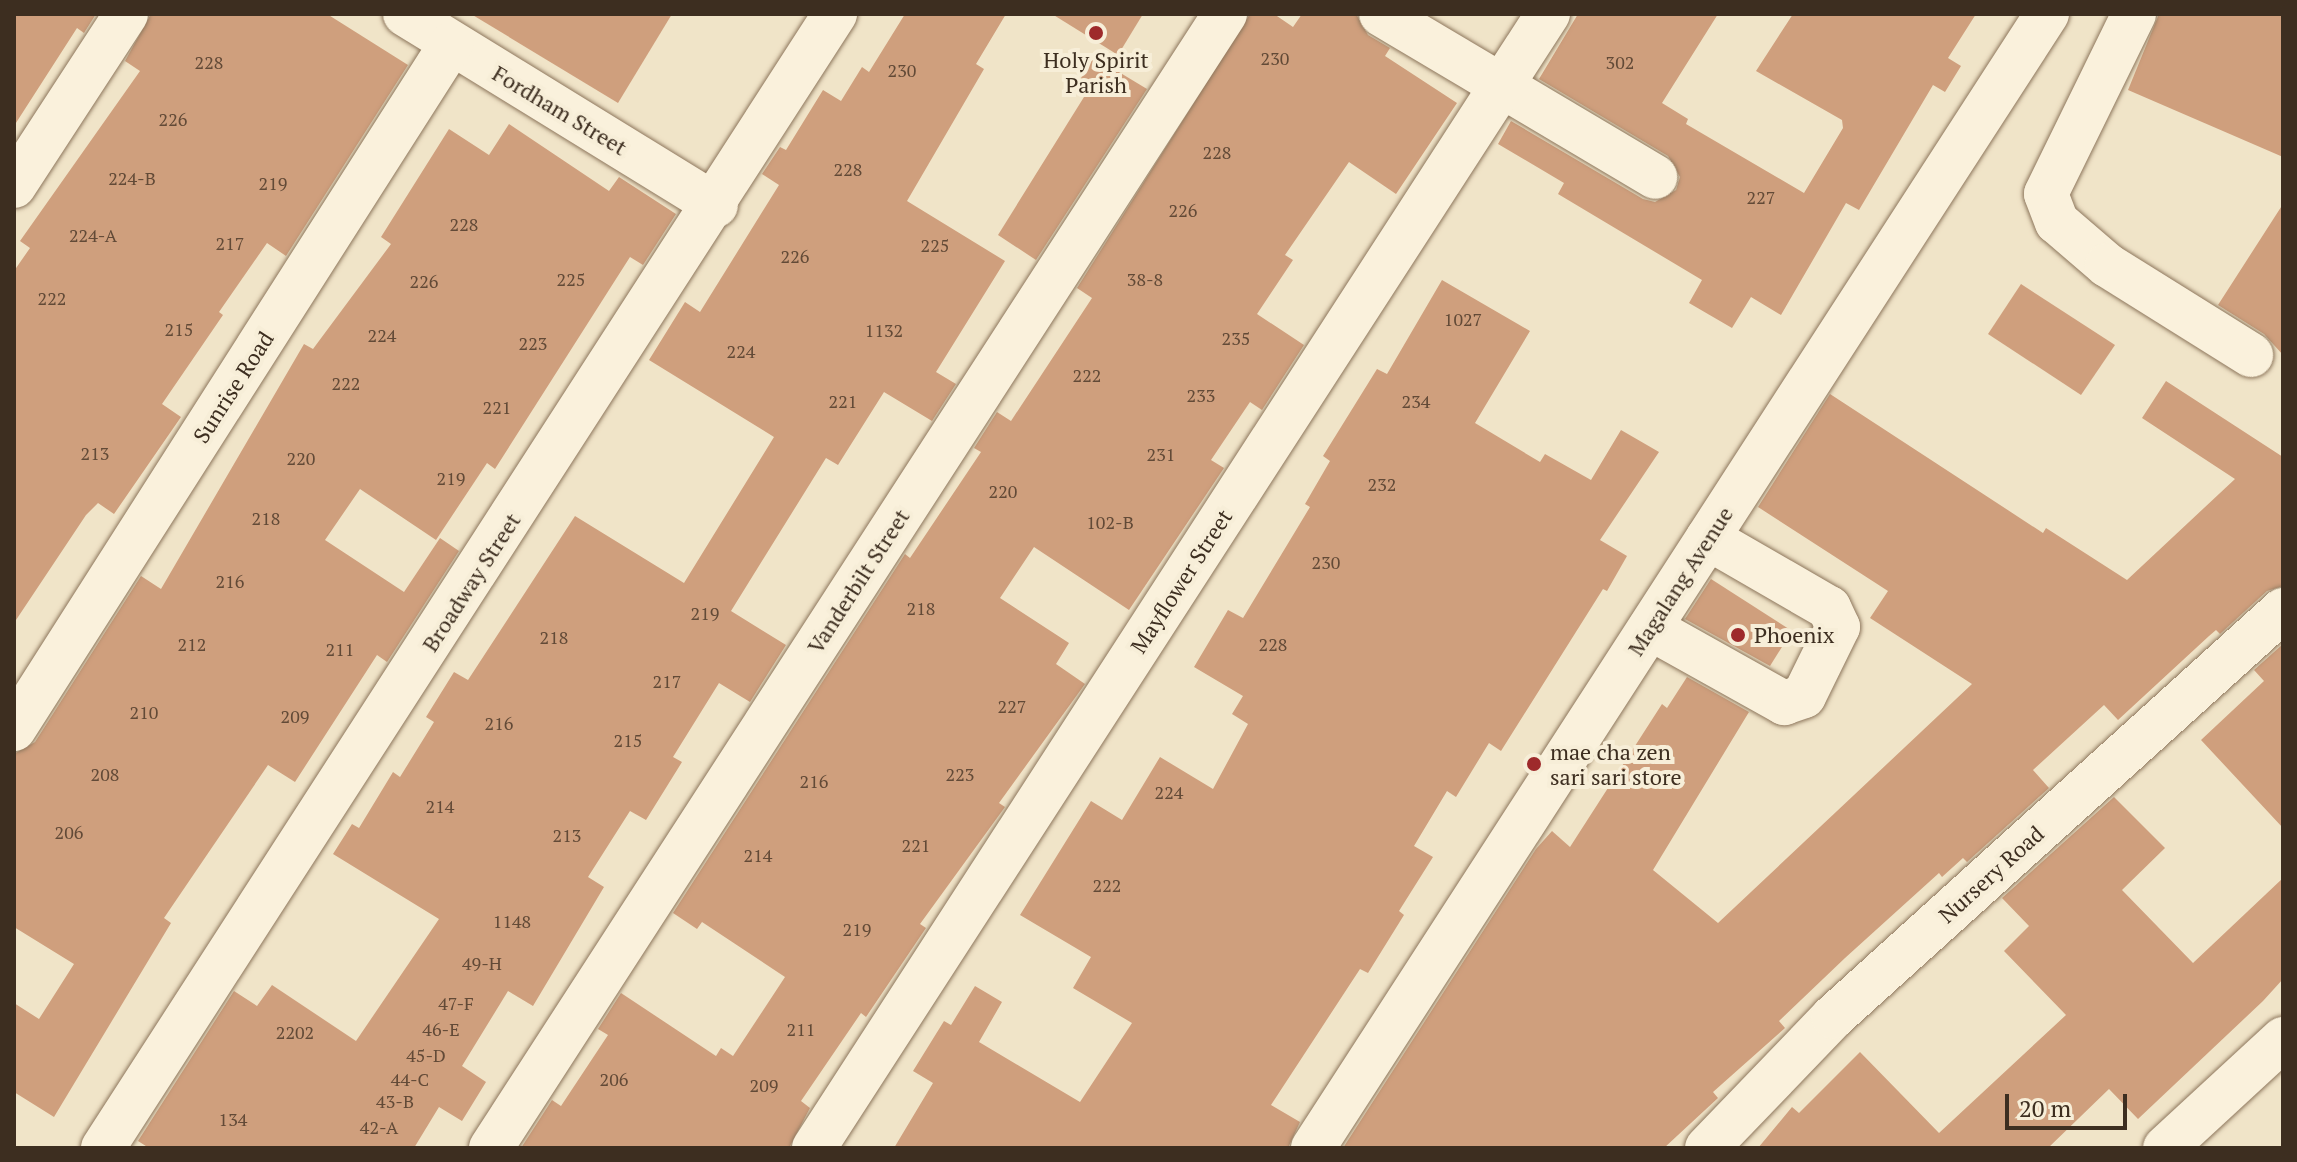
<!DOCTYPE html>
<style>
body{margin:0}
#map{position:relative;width:2297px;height:1162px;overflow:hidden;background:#f0e4c8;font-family:"PT Serif",serif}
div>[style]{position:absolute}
.building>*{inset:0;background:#cf9f7d}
.roads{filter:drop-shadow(0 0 2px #8d765c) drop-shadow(0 0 2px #8d765c)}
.minor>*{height:44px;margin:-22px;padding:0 22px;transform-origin:22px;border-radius:22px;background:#faf1dc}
.dots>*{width:22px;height:22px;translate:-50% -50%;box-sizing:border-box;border:4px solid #f7eed8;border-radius:50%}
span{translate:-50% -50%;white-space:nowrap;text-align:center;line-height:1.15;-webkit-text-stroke:8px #f7eed8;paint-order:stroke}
.number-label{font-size:18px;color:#624a37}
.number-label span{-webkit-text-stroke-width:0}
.poi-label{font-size:22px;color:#3d2e20}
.left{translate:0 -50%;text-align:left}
.street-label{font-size:22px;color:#3d2e20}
.frame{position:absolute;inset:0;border:16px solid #3d2e20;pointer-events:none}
.scale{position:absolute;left:2005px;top:1094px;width:122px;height:36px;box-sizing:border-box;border:4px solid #3d2e20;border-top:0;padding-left:10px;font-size:24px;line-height:28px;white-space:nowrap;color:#3d2e20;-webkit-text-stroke:6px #f7eed8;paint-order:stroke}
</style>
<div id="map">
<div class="building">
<i style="clip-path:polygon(14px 14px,96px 14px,84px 33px,77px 28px,14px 126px)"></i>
<i style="clip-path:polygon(151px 14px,327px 14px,408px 65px,286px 256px,267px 243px,219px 312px,223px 315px,162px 404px,181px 417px,114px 514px,98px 503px,86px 515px,14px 623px,14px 271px,30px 248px,20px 241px,140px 71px,125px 61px)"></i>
<i style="clip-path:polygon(471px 14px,672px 14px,618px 103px)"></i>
<i style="clip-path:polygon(905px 14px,1006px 14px,976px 64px,984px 69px,907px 201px,1005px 261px,936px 372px,956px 384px,932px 421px,884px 392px,838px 465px,826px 458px,731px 611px,786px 645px,750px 702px,719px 683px,673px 757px,682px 762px,646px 820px,630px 811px,588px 877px,604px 887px,533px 1006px,508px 991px,462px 1066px,486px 1082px,462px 1121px,439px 1107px,414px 1148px,149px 1148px,138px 1141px,234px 991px,257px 1006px,272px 985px,356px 1041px,439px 919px,333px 854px,352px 824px,359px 828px,393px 772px,400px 777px,434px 722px,426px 717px,454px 672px,468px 680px,575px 516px,684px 583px,774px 437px,649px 360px,685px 302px,700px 312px,779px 185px,762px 174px,780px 147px,786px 150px,823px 90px,841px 101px,862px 67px,869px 72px)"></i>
<i style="clip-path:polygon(1052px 14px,1143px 14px,1118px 55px)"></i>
<i style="clip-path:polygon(1250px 14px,1274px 14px,1293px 27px,1302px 14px,1356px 14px,1368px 35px,1390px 48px,1385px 56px,1457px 103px,1396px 194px,1349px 162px,1285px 255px,1293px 260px,1257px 314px,1304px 345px,1262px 410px,1250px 402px,1211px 460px,1224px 468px,1129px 610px,1034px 547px,1000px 598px,1069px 643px,1056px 664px,1085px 684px,999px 803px,1005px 807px,920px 924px,926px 928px,866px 1017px,861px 1013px,801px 1101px,810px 1108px,789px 1148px,521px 1148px,552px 1100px,561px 1106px,608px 1035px,598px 1029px,621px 993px,716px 1056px,721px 1048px,733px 1056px,785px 977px,702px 922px,697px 929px,673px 913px,905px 554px,910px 558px,981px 452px,974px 448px,997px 412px,1011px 421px,1092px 298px,1077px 288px)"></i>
<i style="clip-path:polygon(1578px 14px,1718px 14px,1662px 103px,1688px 119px,1686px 124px,1804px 193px,1843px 128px,1842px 120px,1756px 71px,1793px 14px,1976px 14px,1948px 58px,1961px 66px,1945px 92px,1933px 85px,1859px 210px,1846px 203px,1781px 315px,1751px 297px,1732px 328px,1689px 303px,1702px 280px,1558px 194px,1564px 183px,1498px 144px,1511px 121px,1643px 199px,1655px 202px,1676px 190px,1680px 177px,1668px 156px,1539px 79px)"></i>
<i style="clip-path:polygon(2159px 14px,2283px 14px,2283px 157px,2128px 90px)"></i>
<i style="clip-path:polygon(1094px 57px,1147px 89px,1036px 260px,998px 235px,1084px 97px,1073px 91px)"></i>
<i style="clip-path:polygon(509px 124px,609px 191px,619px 177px,676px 214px,643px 265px,630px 257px,495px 469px,487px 463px,436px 540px,360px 489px,325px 540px,404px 592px,440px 538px,459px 551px,387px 662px,377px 655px,295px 782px,268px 765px,164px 918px,171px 923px,54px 1117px,14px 1092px,14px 1003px,39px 1019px,74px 964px,14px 927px,14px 754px,35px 742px,141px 576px,161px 589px,304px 344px,313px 349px,391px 244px,381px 237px,449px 129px,489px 155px)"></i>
<i style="clip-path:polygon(2283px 204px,2283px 355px,2264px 334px,2218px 305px)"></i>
<i style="clip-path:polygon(1442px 280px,1530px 331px,1475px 423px,1540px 462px,1545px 454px,1591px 480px,1621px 430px,1659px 452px,1600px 540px,1627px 556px,1607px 591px,1603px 589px,1501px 751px,1489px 743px,1456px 797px,1447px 791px,1414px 846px,1433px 857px,1399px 911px,1404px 915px,1368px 973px,1360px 969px,1271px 1105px,1300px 1122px,1288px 1148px,894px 1148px,933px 1083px,913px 1071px,944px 1021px,951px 1025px,975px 986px,1002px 1002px,979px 1042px,1080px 1102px,1132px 1023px,1073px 988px,1091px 957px,1020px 915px,1091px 801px,1122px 820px,1160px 757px,1213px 789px,1248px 724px,1232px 714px,1243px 696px,1194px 667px,1228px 610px,1243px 618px,1310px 507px,1305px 504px,1330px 461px,1323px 456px,1377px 369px,1387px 374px)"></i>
<i style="clip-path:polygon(2021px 284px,2115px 345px,2081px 395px,1988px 334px)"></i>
<i style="clip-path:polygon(2166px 381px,2283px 457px,2283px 586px,2267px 591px,2220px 634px,2216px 630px,2209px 636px,2118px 720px,2104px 705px,2033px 770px,2049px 788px,1967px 862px,1963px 858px,1942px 877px,1939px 873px,1845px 958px,1779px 1021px,1785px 1028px,1713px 1092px,1718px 1098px,1664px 1148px,1343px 1148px,1536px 849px,1552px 831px,1570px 847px,1662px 704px,1667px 708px,1687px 677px,1749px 712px,1653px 870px,1718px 923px,1972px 684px,1870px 618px,1888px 591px,1758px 507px,1830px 394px,2043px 533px,2046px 528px,2127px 580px,2235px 479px,2142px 418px)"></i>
<i style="clip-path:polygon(1711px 579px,1792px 631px,1770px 666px,1685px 619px)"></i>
<i style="clip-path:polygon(2283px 644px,2283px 828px,2201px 740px,2264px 681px,2254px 670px)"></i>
<i style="clip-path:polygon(2114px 797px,2165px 848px,2122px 890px,2193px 963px,2283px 878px,2283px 979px,2263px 1001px,2138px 1119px,2109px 1089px,2048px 1148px,1758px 1148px,1792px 1107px,1799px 1113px,1860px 1052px,1939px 1133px,2066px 1015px,2004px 951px,2029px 926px,2002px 898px)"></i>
</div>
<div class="roads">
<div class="minor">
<i style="left:405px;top:14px;width:365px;rotate:31.6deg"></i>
<i style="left:1381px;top:14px;width:319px;rotate:30.7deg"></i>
<i style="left:2134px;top:14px;width:200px;rotate:116.1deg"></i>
<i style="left:2046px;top:194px;width:30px;rotate:69deg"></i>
<i style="left:2057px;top:222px;width:66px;rotate:40.7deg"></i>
<i style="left:2107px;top:265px;width:170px;rotate:32deg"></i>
<i style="left:14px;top:186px;width:205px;rotate:-56.9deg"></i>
<i style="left:1650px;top:628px;width:154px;rotate:29.2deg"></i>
<i style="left:1784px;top:703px;width:21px;rotate:-19deg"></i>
<i style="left:1804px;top:696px;width:77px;rotate:-63.8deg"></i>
<i style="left:1838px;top:627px;width:21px;rotate:-115deg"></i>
<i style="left:1829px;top:608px;width:140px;rotate:-150deg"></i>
<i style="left:14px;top:729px;width:813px;rotate:-57.46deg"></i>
<i style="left:103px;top:1148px;width:1350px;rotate:-57.16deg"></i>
<i style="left:491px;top:1148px;width:1351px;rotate:-57.09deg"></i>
<i style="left:814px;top:1148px;width:1351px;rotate:-57.09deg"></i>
<i style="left:1313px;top:1148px;width:1351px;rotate:-57.09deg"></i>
<i style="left:1707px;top:1148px;width:182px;rotate:-46.1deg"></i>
<i style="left:1833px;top:1017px;width:607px;rotate:-42.13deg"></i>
<i style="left:2165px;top:1148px;width:161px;rotate:-42.7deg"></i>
</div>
</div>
<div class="dots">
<i style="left:1096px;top:33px;background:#9e2a2b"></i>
<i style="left:1738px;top:635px;background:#9e2a2b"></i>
<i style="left:1534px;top:764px;background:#9e2a2b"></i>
</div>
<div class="number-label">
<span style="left:1275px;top:58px">230</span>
<span style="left:209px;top:62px">228</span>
<span style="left:1620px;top:62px">302</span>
<span style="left:902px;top:70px">230</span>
<span style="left:173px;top:119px">226</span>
<span style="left:1217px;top:152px">228</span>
<span style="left:848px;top:169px">228</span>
<span style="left:132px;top:178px">224-B</span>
<span style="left:273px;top:183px">219</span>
<span style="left:1761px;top:197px">227</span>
<span style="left:1183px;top:210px">226</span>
<span style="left:464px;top:224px">228</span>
<span style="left:93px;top:235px">224-A</span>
<span style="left:230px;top:243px">217</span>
<span style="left:935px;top:245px">225</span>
<span style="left:795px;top:256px">226</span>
<span style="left:571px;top:279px">225</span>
<span style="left:1145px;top:279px">38-8</span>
<span style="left:424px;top:281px">226</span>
<span style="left:52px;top:298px">222</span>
<span style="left:1463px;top:319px">1027</span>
<span style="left:179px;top:329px">215</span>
<span style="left:884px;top:330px">1132</span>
<span style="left:382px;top:335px">224</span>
<span style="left:1236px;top:338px">235</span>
<span style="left:533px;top:343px">223</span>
<span style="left:741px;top:351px">224</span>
<span style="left:1087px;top:375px">222</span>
<span style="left:346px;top:383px">222</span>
<span style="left:1201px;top:395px">233</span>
<span style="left:843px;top:401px">221</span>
<span style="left:1416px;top:401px">234</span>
<span style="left:497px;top:407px">221</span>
<span style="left:95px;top:453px">213</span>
<span style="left:1161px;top:454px">231</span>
<span style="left:301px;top:458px">220</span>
<span style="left:451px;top:478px">219</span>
<span style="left:1382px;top:484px">232</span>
<span style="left:1003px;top:491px">220</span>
<span style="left:266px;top:518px">218</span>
<span style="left:1110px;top:522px">102-B</span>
<span style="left:1326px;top:562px">230</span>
<span style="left:230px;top:581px">216</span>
<span style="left:921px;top:608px">218</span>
<span style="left:705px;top:613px">219</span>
<span style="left:554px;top:637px">218</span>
<span style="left:192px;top:644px">212</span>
<span style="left:1273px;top:644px">228</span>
<span style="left:340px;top:649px">211</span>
<span style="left:667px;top:681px">217</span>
<span style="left:1012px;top:706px">227</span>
<span style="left:144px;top:712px">210</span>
<span style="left:295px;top:716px">209</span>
<span style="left:499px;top:723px">216</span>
<span style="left:628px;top:740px">215</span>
<span style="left:105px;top:774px">208</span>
<span style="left:960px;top:774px">223</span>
<span style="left:814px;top:781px">216</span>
<span style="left:1169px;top:792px">224</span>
<span style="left:440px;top:806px">214</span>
<span style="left:69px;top:832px">206</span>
<span style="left:567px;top:835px">213</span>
<span style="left:916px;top:845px">221</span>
<span style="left:758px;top:855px">214</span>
<span style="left:1107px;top:885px">222</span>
<span style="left:512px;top:921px">1148</span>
<span style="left:857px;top:929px">219</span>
<span style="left:482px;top:963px">49-H</span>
<span style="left:456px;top:1003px">47-F</span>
<span style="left:441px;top:1029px">46-E</span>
<span style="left:801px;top:1029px">211</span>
<span style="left:295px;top:1032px">2202</span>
<span style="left:426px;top:1055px">45-D</span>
<span style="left:410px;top:1079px">44-C</span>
<span style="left:614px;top:1079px">206</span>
<span style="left:764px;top:1085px">209</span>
<span style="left:395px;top:1101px">43-B</span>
<span style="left:233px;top:1119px">134</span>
<span style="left:379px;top:1127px">42-A</span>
</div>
<div class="poi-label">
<span style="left:1096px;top:72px">Holy Spirit<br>Parish</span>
<span class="left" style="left:1754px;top:635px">Phoenix</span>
<span class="left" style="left:1550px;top:764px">mae cha zen<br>sari sari store</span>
</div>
<div class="street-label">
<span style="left:560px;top:110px;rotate:31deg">Fordham Street</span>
<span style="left:233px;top:387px;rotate:-57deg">Sunrise Road</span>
<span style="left:858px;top:581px;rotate:-57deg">Vanderbilt Street</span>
<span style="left:1181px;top:581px;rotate:-57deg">Mayflower Street</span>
<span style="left:1680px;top:581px;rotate:-57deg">Magalang Avenue</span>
<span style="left:471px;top:582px;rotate:-57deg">Broadway Street</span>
<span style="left:1991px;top:874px;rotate:-42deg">Nursery Road</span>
</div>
<div class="frame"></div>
<div class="scale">20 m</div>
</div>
